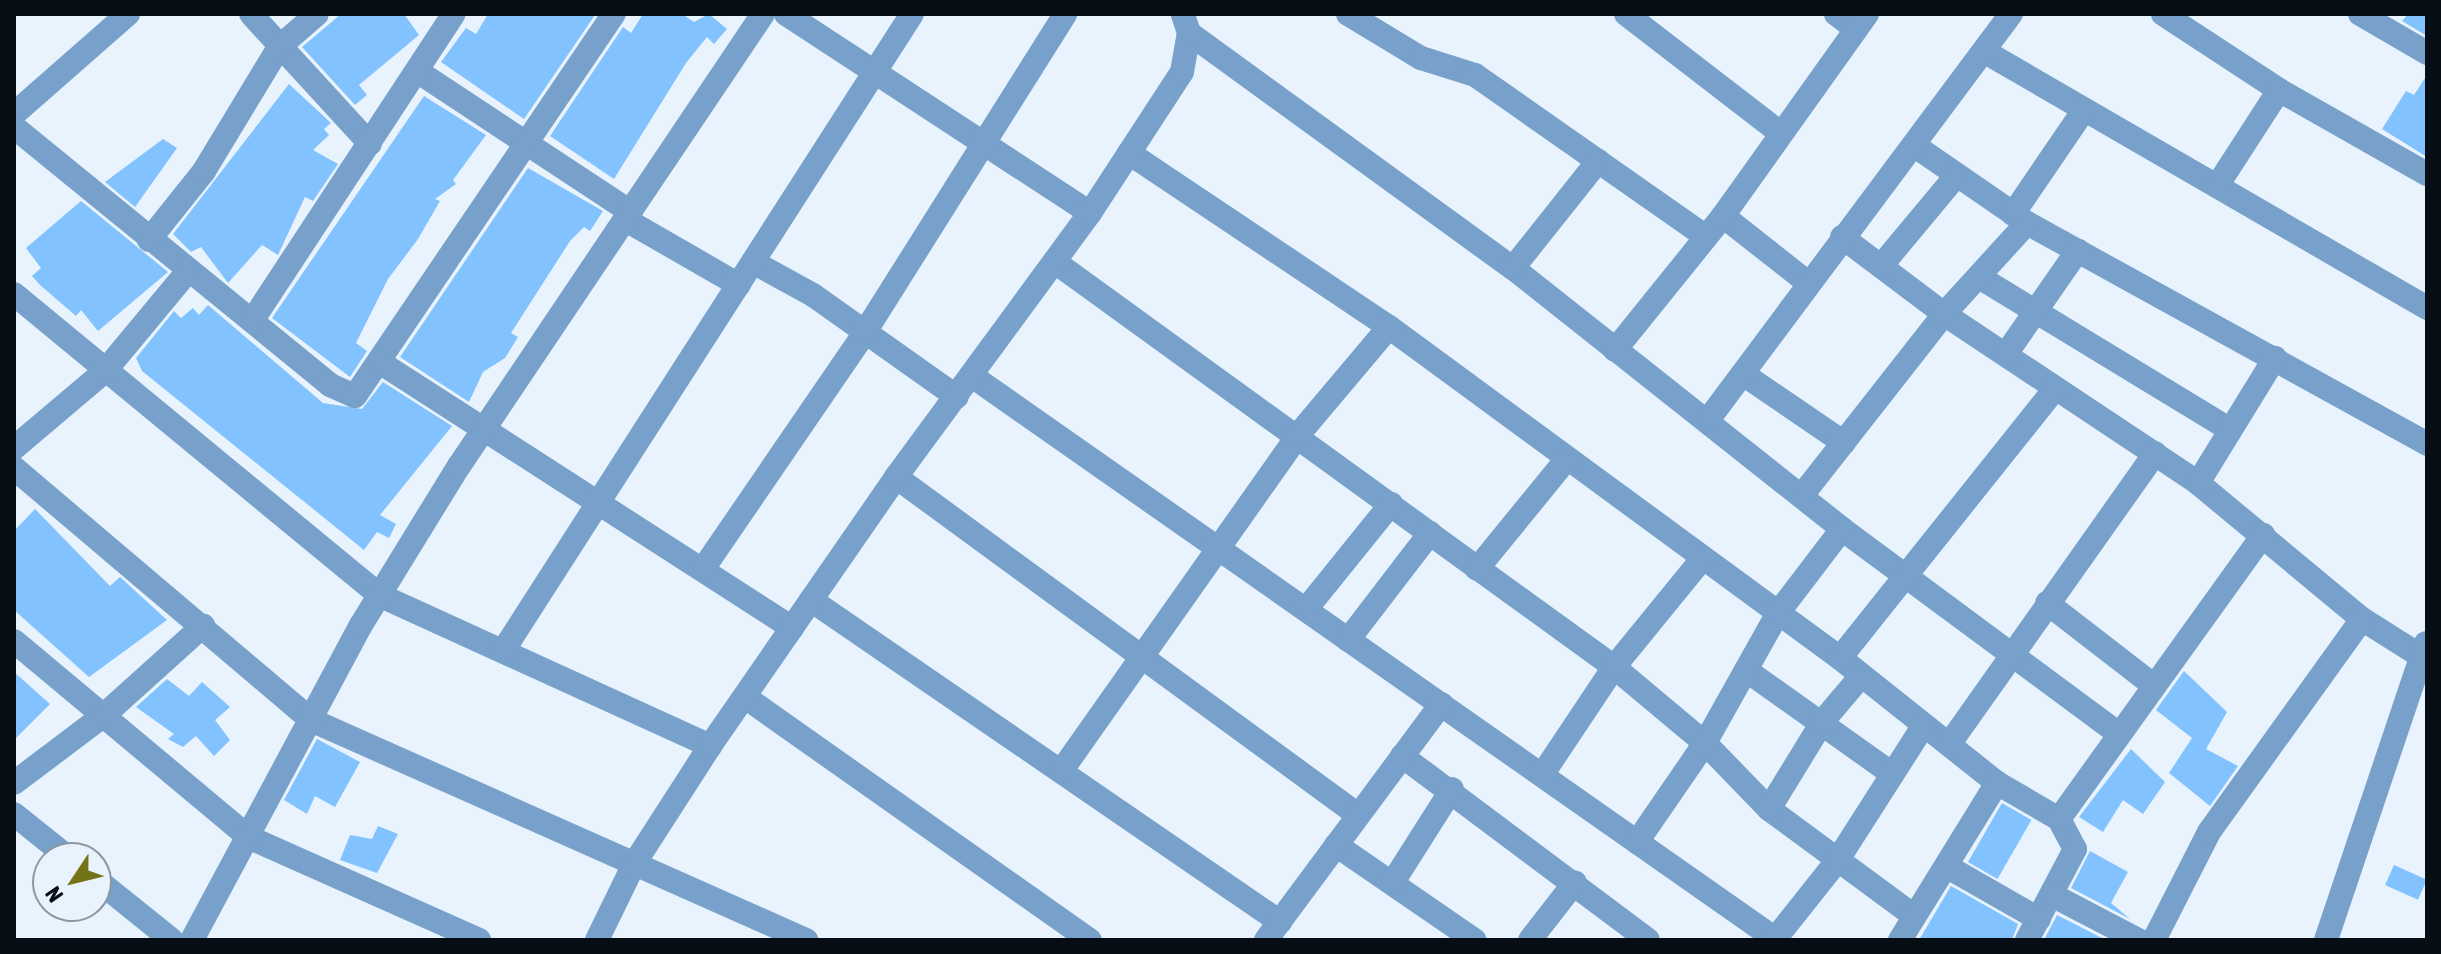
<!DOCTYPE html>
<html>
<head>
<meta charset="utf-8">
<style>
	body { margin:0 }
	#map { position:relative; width:2441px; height:954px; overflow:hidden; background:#e9f3fd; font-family:"Asap Condensed",sans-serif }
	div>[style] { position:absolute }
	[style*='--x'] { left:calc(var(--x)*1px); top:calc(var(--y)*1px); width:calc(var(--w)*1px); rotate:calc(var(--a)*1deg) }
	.building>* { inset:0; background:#82c2ff; transform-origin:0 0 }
	.minor>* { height:24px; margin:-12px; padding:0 12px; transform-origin:12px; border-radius:12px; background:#77a1ca }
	span { translate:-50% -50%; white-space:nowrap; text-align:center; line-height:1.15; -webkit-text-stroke:6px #e9f3fd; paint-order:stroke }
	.frame { position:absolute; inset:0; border:16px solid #060d15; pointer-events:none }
	.north { position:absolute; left:32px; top:842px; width:80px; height:80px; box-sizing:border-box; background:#e9f3fd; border:2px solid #8e97a0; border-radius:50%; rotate:235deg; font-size:22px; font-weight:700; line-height:32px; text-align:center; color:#060d15 }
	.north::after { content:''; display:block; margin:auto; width:28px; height:36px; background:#747317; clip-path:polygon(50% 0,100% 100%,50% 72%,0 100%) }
</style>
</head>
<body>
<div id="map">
	<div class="building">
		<i style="clip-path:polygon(341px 14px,404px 14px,419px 35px,359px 85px,367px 95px,355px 105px,302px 47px)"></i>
		<i style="clip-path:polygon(488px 14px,595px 15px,524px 119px,441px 62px,466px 28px,476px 34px)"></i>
		<i style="clip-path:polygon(643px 14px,682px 14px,694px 22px,709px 14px,727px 29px,714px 44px,707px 37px,686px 63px,614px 179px,550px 136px,623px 27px,631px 33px)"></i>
		<i style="clip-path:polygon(2408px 14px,2427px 14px,2427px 36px,2402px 21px)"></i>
		<i style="clip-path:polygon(2427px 75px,2427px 157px,2382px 129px,2406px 91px,2414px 95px)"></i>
		<i style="clip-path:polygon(289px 84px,331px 123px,324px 129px,329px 135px,313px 150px,338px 164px,313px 201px,305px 197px,278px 255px,262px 245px,228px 283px,201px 247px,191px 252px,173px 234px)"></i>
		<i style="clip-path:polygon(424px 96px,486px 135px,453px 180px,456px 184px,435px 199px,440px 201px,418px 239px,388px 279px,356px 343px,367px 351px,350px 377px,272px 318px)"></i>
		<i style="clip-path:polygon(163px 139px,177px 148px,135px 207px,105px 182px)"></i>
		<i style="clip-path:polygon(528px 168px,603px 211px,590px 231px,584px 227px,570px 241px,511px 333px,518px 337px,505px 358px,483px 372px,469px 402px,400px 357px)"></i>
		<i style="clip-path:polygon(81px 201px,168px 272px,98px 331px,81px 310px,76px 316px,40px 285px,32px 276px,41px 268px,26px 248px)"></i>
		<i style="clip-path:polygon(208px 305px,323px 403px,362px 409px,383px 382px,452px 426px,380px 515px,396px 524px,389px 538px,377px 532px,364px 550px,142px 371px,136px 358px,174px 311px,181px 318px,193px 308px,199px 315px)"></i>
		<i style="clip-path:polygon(35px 509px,110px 586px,120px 577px,167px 620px,89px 677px,14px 610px,14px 531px)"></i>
		<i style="clip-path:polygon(2184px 671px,2227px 712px,2206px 749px,2238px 766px,2210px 806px,2169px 773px,2192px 738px,2156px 710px)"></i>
		<i style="clip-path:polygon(14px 672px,50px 704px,14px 740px)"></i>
		<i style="clip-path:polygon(167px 679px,189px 696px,202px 682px,230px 707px,215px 720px,230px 740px,214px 756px,196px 736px,183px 747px,168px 739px,174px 734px,136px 707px)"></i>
		<i style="clip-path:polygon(317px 739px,360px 762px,335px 807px,315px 796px,307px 814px,284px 800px)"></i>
		<i style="clip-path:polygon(2131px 749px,2165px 782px,2143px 814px,2123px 800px,2103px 832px,2079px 817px)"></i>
		<i style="left:2002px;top:803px;width:34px;height:68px;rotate:30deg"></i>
		<i style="clip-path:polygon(378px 826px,398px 834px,377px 873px,340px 860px,350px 835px,372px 839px)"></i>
		<i style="clip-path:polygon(2090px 851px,2128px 872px,2111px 903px,2130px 919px,2071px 888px)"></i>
		<i style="left:2394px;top:865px;width:36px;height:22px;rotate:24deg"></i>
		<i style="clip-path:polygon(1951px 886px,2018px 924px,2012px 940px,1919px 940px)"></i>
		<i style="clip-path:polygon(2057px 915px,2106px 940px,2044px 940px)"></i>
	</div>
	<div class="minor">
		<i style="--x:251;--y:14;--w:176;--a:47.5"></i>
		<i style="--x:786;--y:14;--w:363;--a:33.2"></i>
		<i style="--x:1348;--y:14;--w:85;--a:31.1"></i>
		<i style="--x:1421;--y:58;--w:57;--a:17.5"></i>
		<i style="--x:1475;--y:75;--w:282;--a:35"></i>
		<i style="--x:1626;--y:14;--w:192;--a:37.6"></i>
		<i style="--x:1836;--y:14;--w:25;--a:37"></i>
		<i style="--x:2163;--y:14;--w:139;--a:33.2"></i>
		<i style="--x:2279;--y:90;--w:170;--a:29.6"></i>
		<i style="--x:2360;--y:14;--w:78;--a:30.2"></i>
		<i style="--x:1189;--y:33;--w:400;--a:36"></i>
		<i style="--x:1513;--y:268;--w:420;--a:38.4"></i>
		<i style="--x:1842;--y:529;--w:341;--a:36.5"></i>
		<i style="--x:1987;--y:53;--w:509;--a:30.09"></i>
		<i style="--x:417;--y:71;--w:256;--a:33.4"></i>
		<i style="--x:14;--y:114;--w:152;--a:-41.3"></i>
		<i style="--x:14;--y:127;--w:408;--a:39.2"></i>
		<i style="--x:330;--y:385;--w:27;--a:24"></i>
		<i style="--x:355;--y:396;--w:462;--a:-55.9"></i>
		<i style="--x:1915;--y:146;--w:136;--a:34.5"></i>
		<i style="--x:2027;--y:223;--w:457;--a:28.9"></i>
		<i style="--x:1129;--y:153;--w:313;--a:33.8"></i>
		<i style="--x:1389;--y:327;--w:559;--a:36.28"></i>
		<i style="--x:1840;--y:658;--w:201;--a:38.5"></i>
		<i style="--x:1997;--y:783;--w:72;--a:30.1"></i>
		<i style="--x:2059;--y:819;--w:34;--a:62"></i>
		<i style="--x:2075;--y:849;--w:103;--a:117.8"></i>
		<i style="--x:2217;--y:186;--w:114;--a:-57.1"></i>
		<i style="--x:2013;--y:214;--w:122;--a:-55.7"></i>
		<i style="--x:1723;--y:216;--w:107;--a:38.2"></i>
		<i style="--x:626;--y:220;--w:130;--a:29.9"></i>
		<i style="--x:1842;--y:237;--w:128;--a:37"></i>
		<i style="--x:1944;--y:314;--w:305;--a:33.6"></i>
		<i style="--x:2198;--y:483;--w:213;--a:39.7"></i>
		<i style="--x:2362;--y:619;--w:77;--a:32.2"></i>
		<i style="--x:149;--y:240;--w:88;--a:-51.4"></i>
		<i style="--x:204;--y:171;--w:145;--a:-58.8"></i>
		<i style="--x:279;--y:47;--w:50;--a:-41"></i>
		<i style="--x:753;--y:262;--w:68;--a:28.8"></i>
		<i style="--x:813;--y:295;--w:176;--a:35.3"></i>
		<i style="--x:1055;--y:262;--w:690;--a:35.92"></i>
		<i style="--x:1614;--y:667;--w:119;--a:39.9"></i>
		<i style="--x:1705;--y:743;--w:92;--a:45.9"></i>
		<i style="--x:1769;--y:809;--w:180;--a:36.4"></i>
		<i style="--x:1881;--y:266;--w:117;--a:-50.2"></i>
		<i style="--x:1513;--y:268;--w:137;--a:-51.5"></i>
		<i style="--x:1979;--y:277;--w:293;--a:31.3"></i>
		<i style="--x:14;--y:294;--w:473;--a:39.5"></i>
		<i style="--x:379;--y:595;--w:364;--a:24.5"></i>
		<i style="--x:252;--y:321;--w:367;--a:-56.7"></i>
		<i style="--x:1615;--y:350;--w:172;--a:-51.1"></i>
		<i style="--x:1723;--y:216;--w:248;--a:-54.5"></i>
		<i style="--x:2006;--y:354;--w:126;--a:-55.3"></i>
		<i style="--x:381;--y:363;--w:489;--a:32.8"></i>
		<i style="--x:1743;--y:374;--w:122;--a:34.3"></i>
		<i style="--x:972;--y:376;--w:983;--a:35.02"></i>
		<i style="--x:1708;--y:420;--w:507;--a:-53.27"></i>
		<i style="--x:14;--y:448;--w:119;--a:-40.2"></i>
		<i style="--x:105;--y:371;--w:131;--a:-50.3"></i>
		<i style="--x:14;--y:468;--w:390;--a:40.3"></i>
		<i style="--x:311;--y:720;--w:542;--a:23.96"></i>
		<i style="--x:896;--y:477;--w:572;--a:36.19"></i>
		<i style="--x:2198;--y:483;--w:147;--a:-58.4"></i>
		<i style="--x:1803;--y:494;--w:229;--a:-51.9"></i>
		<i style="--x:1944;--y:314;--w:123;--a:-47.6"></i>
		<i style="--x:703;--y:569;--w:287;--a:-55.6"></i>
		<i style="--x:865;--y:332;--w:376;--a:-57.8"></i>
		<i style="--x:1477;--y:569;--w:141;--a:-50.8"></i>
		<i style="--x:811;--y:600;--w:569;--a:34.47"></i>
		<i style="--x:2047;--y:603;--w:134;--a:37.7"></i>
		<i style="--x:1307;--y:608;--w:134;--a:-51.1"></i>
		<i style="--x:1348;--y:640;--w:135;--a:-52.5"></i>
		<i style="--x:14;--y:641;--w:305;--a:39.9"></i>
		<i style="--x:248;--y:837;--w:253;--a:24"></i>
		<i style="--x:503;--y:651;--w:757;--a:-57.3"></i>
		<i style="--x:1840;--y:658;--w:344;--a:-51.4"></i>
		<i style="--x:1746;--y:670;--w:178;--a:35.4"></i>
		<i style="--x:745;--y:697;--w:422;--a:35.2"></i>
		<i style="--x:1950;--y:743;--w:355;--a:-54.7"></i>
		<i style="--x:1402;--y:756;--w:307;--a:36.8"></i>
		<i style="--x:1062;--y:770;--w:410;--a:-54.8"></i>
		<i style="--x:1298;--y:435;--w:141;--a:-49.9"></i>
		<i style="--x:1542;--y:775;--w:130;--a:-56.3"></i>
		<i style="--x:1614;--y:667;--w:139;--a:-50.8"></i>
		<i style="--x:14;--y:783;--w:111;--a:-37"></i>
		<i style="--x:103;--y:716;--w:135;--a:-42"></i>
		<i style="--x:1769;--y:809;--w:103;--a:-58.5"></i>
		<i style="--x:1823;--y:721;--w:59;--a:-49.8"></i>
		<i style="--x:14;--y:814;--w:70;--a:38.7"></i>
		<i style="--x:2059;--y:819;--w:350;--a:-54.3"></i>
		<i style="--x:1637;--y:842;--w:120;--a:-55.5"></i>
		<i style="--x:1705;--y:743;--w:149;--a:-60.7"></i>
		<i style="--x:1778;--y:613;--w:106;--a:-52.7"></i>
		<i style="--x:1336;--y:845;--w:168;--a:34.5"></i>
		<i style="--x:1946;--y:866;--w:107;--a:29.7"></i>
		<i style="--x:96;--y:879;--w:97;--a:38.8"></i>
		<i style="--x:1393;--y:882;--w:110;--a:-57.6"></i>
		<i style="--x:2052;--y:895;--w:97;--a:27.6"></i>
		<i style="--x:1775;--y:939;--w:100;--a:-51.5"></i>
		<i style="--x:1837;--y:861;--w:161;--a:-57.4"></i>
		<i style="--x:192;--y:940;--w:357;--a:-61.8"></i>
		<i style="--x:361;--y:625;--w:187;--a:-58.4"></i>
		<i style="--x:459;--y:466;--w:545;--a:-56.08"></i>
		<i style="--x:597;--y:940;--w:85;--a:-64"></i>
		<i style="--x:634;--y:864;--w:140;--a:-57.2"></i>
		<i style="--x:710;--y:746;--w:327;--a:-55.3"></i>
		<i style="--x:896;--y:477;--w:328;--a:-53.7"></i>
		<i style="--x:1090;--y:213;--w:168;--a:-56.9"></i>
		<i style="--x:1182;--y:72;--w:40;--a:-80"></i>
		<i style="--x:1189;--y:33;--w:20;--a:-108"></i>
		<i style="--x:1266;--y:940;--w:294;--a:-53.4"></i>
		<i style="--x:1530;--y:940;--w:73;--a:-52.2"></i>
		<i style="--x:1900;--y:940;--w:185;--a:-58.3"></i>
		<i style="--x:2154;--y:940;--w:121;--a:-63"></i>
		<i style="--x:2209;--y:832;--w:262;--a:-54.3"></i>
		<i style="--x:2326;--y:940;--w:313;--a:-71.4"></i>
	</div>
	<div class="frame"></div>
	<div class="north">N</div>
</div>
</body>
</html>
